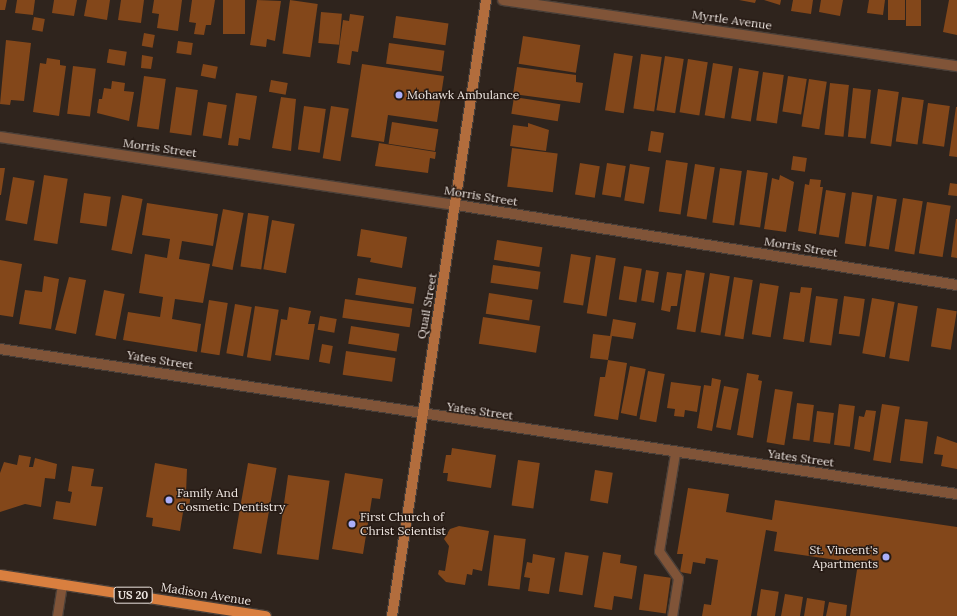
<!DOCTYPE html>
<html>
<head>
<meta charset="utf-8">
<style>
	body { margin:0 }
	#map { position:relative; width:957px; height:616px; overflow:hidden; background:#2f241d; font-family:Lora,serif }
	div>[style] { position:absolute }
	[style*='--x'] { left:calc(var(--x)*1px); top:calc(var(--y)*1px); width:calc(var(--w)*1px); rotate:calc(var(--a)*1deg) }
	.building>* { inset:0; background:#83471a; transform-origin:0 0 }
	.roads { filter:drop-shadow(1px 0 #4a3f38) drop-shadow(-1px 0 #4a3f38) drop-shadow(0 1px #4a3f38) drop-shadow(0 -1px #4a3f38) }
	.lane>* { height:9px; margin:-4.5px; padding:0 4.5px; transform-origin:4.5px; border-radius:4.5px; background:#805438 }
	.street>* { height:10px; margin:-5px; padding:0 5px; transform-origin:5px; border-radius:5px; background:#805438 }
	.secondary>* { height:10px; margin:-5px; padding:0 5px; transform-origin:5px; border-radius:5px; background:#b26d3d }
	.primary>* { height:10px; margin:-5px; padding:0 5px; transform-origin:5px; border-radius:5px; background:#d97f3f }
	.dots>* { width:11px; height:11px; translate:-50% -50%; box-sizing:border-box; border:2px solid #261a14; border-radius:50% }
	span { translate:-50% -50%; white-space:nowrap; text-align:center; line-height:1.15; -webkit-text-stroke:3px #261a14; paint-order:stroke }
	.shield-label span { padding:1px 3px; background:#261a14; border:1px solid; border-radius:3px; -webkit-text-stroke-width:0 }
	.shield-label { font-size:11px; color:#ede5e0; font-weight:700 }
	.street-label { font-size:12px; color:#ede5e0 }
	.poi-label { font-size:12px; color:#ede5e0 }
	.left { translate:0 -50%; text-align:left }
	.right { translate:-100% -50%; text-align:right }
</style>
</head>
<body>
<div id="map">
	<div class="building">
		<i style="clip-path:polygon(0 0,7px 0,5px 10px,0 10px)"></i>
		<i style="clip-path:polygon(17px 0,35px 0,33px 15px,15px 13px)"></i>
		<i style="clip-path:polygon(54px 0,77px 0,74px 16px,52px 13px)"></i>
		<i style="clip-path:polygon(87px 0,110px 0,107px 20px,84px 16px)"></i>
		<i style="clip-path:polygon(121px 0,144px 0,141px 23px,118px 20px)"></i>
		<i style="clip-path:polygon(154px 0,182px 0,178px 31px,157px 28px,159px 14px,152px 13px)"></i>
		<i style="clip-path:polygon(192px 0,215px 0,211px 25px,206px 25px,204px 35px,194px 34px,196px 23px,189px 22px)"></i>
		<i style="left:223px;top:0;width:22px;height:34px"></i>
		<i style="clip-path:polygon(257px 0,281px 1px,275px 41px,267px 39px,266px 47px,250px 45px)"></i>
		<i style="left:290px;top:0;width:28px;height:54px;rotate:8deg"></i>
		<i style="clip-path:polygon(739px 0,756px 0,755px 3px)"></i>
		<i style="clip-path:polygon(764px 0,781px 0,780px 5px)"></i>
		<i style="clip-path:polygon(793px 0,813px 0,811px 14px,791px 11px)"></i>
		<i style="clip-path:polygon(821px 0,843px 0,840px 16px,819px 12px)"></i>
		<i style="clip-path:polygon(869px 0,885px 0,883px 15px,867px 13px)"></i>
		<i style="left:888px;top:0;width:17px;height:20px"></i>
		<i style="left:906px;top:0;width:15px;height:26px"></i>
		<i style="clip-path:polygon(949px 0,957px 0,957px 35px,943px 32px)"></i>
		<i style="left:321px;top:12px;width:21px;height:31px;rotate:5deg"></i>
		<i style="clip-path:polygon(350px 14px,364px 16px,358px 52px,352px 51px,350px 65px,337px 63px,343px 20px,349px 21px)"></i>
		<i style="left:396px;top:16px;width:53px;height:22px;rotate:8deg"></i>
		<i style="left:34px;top:17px;width:11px;height:13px;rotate:10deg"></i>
		<i style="left:144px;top:33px;width:11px;height:13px;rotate:10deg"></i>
		<i style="left:523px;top:36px;width:58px;height:28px;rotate:9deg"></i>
		<i style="clip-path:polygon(6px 40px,31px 43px,24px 101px,11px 100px,10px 105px,0 104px)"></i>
		<i style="left:178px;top:41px;width:15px;height:12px;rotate:8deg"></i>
		<i style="left:389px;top:43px;width:56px;height:21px;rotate:8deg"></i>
		<i style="left:109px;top:49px;width:18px;height:14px;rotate:9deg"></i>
		<i style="left:614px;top:53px;width:19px;height:58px;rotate:9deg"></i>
		<i style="left:641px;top:54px;width:21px;height:55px;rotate:8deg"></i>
		<i style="clip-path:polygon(142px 55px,153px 57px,151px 69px,141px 68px)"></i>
		<i style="left:665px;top:56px;width:19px;height:55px;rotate:9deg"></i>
		<i style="clip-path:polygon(47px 58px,60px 60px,60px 65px,66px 66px,59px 116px,33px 112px,40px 63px,46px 64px)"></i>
		<i style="left:688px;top:59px;width:20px;height:54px;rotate:9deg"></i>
		<i style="left:713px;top:63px;width:20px;height:53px;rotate:9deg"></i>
		<i style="left:203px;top:64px;width:15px;height:12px;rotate:11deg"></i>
		<i style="clip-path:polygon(362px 64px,444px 76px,437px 122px,388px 115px,384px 142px,351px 137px)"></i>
		<i style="left:73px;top:66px;width:23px;height:48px;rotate:7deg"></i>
		<i style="clip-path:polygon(517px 67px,576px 75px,576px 82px,583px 83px,580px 103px,513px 94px)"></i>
		<i style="left:739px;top:68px;width:20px;height:51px;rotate:9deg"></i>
		<i style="left:763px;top:72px;width:21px;height:49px;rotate:8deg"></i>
		<i style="left:144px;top:76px;width:22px;height:51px;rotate:8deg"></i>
		<i style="left:788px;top:76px;width:19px;height:36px;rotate:9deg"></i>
		<i style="left:809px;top:79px;width:18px;height:48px;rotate:9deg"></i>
		<i style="left:271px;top:80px;width:17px;height:12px;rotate:10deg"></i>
		<i style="clip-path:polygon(112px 81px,125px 83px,124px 91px,134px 92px,129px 121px,97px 113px,99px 99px,102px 99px,104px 88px,111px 89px)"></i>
		<i style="left:830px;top:83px;width:19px;height:52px;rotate:6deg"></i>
		<i style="left:176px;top:87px;width:22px;height:46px;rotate:8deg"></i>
		<i style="left:853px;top:88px;width:18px;height:49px;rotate:6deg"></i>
		<i style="left:878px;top:89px;width:21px;height:55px;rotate:8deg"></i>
		<i style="clip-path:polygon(236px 93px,257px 96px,250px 140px,239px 138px,238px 146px,228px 145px)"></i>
		<i style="clip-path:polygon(281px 97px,296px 99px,291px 151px,272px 148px)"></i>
		<i style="left:514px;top:97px;width:47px;height:17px;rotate:9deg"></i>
		<i style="left:902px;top:97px;width:22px;height:45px;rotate:8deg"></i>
		<i style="left:208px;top:102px;width:19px;height:34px;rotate:9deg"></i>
		<i style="left:928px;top:103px;width:22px;height:41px;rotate:8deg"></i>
		<i style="left:304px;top:106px;width:22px;height:44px;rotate:8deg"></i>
		<i style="left:331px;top:106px;width:18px;height:53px;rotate:9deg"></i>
		<i style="clip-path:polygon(956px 107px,957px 107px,957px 157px,949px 156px)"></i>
		<i style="left:392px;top:122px;width:47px;height:22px;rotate:9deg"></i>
		<i style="clip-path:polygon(528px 123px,549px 130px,546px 151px,510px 146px,513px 125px,528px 127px)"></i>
		<i style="left:651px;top:131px;width:13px;height:20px;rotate:9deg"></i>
		<i style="clip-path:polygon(379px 143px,436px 152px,435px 159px,430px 158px,428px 173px,375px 166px)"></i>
		<i style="left:512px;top:148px;width:46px;height:39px;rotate:7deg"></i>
		<i style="left:793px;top:156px;width:14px;height:14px;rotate:8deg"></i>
		<i style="left:666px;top:160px;width:22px;height:52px;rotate:8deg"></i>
		<i style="left:580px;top:163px;width:20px;height:32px;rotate:9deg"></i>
		<i style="left:607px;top:163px;width:19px;height:32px;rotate:9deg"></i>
		<i style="left:630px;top:164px;width:20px;height:37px;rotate:9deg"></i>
		<i style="left:695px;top:164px;width:20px;height:53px;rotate:9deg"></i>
		<i style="clip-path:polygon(0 168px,5px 168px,1px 195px,0 195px)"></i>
		<i style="left:720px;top:168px;width:22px;height:55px;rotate:8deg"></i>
		<i style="left:747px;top:170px;width:21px;height:55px;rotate:8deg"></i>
		<i style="left:44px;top:175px;width:24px;height:66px;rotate:9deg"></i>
		<i style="clip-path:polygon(780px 175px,794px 182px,786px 232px,764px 229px,772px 178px,779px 180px)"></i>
		<i style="left:13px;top:177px;width:22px;height:44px;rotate:10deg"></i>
		<i style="clip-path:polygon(810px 179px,821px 180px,820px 187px,823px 187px,816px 234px,798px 231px,805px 184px,809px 185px)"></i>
		<i style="clip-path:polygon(950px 183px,957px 184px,957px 196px,948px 195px)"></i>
		<i style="left:826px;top:190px;width:20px;height:45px;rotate:9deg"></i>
		<i style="left:852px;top:192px;width:21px;height:52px;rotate:8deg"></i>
		<i style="left:84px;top:193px;width:27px;height:30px;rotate:8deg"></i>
		<i style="left:122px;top:195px;width:21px;height:56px;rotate:11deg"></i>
		<i style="left:877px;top:196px;width:20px;height:51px;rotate:9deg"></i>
		<i style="left:903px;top:198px;width:20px;height:54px;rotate:9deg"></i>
		<i style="left:927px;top:202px;width:24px;height:52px;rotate:9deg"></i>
		<i style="clip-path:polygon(147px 203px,218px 214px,213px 246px,182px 241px,179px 259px,210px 264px,203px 303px,175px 299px,172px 319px,201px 324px,197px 352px,123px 340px,128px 312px,160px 317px,163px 297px,139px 293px,145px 254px,167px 258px,170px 239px,142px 235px)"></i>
		<i style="left:223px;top:209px;width:21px;height:58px;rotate:11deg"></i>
		<i style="left:248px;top:213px;width:21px;height:54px;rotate:8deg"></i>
		<i style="clip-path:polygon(956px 219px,957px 219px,957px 258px,951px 257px)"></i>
		<i style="left:272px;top:220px;width:23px;height:50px;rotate:10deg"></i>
		<i style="clip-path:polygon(361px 229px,407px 237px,402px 268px,370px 262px,371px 258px,357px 256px)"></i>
		<i style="left:497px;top:240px;width:46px;height:20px;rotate:9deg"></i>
		<i style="left:571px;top:254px;width:20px;height:49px;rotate:9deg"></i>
		<i style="left:596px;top:255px;width:20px;height:59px;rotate:9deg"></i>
		<i style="clip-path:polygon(0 260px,22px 264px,13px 317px,0 315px)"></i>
		<i style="left:493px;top:265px;width:48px;height:18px;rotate:8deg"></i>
		<i style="left:624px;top:266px;width:18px;height:34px;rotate:9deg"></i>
		<i style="left:646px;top:270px;width:13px;height:31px;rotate:9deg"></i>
		<i style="left:686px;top:270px;width:19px;height:60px;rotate:9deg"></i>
		<i style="clip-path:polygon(667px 272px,682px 274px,677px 306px,671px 306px,670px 312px,661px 310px)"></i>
		<i style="left:710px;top:273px;width:20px;height:60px;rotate:9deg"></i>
		<i style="clip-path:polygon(44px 276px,59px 279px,51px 329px,19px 324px,25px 290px,42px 292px)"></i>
		<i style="clip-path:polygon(69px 277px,86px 280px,76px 334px,55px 330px)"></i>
		<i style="left:734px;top:277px;width:19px;height:60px;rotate:9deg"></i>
		<i style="left:358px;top:278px;width:59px;height:17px;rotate:9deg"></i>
		<i style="left:760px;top:283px;width:19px;height:52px;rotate:9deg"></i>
		<i style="clip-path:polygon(801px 287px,812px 288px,804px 342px,783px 339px,790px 292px,800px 293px)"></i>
		<i style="left:104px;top:290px;width:21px;height:46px;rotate:11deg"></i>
		<i style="left:489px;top:293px;width:44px;height:21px;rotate:9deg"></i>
		<i style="left:816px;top:296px;width:22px;height:47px;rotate:8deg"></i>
		<i style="left:844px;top:296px;width:21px;height:38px;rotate:8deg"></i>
		<i style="left:872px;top:298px;width:23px;height:56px;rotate:10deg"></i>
		<i style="left:345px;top:299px;width:68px;height:19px;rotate:8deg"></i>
		<i style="left:209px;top:300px;width:19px;height:53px;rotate:9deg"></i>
		<i style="left:898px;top:303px;width:20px;height:56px;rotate:9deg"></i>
		<i style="left:235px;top:304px;width:17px;height:50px;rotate:10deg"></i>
		<i style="left:255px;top:306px;width:24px;height:52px;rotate:9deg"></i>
		<i style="clip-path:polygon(289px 307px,311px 311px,308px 324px,315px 324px,309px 360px,275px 355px,281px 319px,287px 320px)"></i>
		<i style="left:937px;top:308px;width:20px;height:39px;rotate:9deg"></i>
		<i style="left:320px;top:316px;width:17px;height:14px;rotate:10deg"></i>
		<i style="left:483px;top:317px;width:58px;height:27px;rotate:9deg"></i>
		<i style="clip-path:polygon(613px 319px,636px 323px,633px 339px,612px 336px,608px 360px,627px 363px,618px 420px,594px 416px,600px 377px,605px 377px,608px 360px,590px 358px,593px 334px,610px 336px)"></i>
		<i style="left:351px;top:326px;width:49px;height:18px;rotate:9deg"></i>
		<i style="left:322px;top:344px;width:11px;height:18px;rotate:10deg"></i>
		<i style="left:346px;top:351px;width:50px;height:24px;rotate:8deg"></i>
		<i style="left:630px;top:366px;width:16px;height:48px;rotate:11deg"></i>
		<i style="left:648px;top:371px;width:17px;height:49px;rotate:10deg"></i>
		<i style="clip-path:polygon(747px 373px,759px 375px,758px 380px,762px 381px,753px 438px,737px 435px)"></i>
		<i style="clip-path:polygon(712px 378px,721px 380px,712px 431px,697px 428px,704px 385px,711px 386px)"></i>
		<i style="clip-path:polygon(671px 382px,701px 386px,697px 412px,685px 410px,684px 417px,674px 416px,675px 409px,667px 408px)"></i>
		<i style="left:724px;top:386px;width:15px;height:42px;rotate:11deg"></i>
		<i style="left:775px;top:389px;width:18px;height:54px;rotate:9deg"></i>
		<i style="left:797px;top:403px;width:17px;height:36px;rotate:7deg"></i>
		<i style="left:839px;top:404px;width:16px;height:41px;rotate:7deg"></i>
		<i style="left:882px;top:404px;width:18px;height:57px;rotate:9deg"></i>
		<i style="clip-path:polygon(866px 410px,876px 411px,870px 452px,854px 449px,859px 416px,864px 417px)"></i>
		<i style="left:817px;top:411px;width:17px;height:31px;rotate:7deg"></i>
		<i style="left:905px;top:419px;width:23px;height:42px;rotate:7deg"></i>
		<i style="clip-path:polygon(937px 436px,957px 443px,957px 469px,941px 466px,943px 455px,934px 454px)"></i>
		<i style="clip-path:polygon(452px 448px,496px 455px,491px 488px,447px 481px,448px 473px,443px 473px,446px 455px,451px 455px)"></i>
		<i style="clip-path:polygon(19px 455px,31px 457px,29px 467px,33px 467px,35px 458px,57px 464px,55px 479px,45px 478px,41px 507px,25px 504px,0 512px,0 473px,4px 462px,17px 465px)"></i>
		<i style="left:518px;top:460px;width:22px;height:46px;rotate:8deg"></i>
		<i style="clip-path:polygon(155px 463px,187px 469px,186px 493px,191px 494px,189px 507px,184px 506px,180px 531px,152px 526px,153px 518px,146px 517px)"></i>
		<i style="left:248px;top:463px;width:29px;height:87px;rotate:10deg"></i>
		<i style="clip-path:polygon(72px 466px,94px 469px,91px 486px,103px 487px,96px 526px,53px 519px,56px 501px,70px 503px,72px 492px,68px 491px)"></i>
		<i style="left:595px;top:470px;width:18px;height:31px;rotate:9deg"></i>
		<i style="clip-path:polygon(345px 473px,383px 479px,380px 499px,372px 498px,363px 554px,332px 549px)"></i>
		<i style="left:288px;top:475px;width:42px;height:80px;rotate:8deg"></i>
		<i style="clip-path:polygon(688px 488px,729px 494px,726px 512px,772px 520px,775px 500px,957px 527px,957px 616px,850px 616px,858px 563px,774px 551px,777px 532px,766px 530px,751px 616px,702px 616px,704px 604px,711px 605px,718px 560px,706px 558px,705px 564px,693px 562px,691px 574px,680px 572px,683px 554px,677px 554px)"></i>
		<i style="clip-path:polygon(459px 526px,489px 531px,482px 571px,473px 569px,472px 575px,467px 574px,465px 585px,446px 582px,438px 574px,439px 570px,445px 571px,449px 546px,444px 539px,450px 529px)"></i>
		<i style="left:494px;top:535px;width:32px;height:51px;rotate:7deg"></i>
		<i style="left:565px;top:552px;width:24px;height:40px;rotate:9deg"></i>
		<i style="clip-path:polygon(603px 552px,621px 555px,620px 563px,637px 566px,632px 599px,614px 596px,612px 610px,594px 607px)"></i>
		<i style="clip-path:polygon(533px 554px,555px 558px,549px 594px,528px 591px,530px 578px,524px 577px,527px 562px,532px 563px)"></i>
		<i style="left:644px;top:574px;width:27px;height:36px;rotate:8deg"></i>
		<i style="left:761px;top:589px;width:18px;height:27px;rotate:9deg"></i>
		<i style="clip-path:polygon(785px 594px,803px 597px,800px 616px,781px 616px)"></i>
		<i style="clip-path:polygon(807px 598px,825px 601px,823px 616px,804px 616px)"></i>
		<i style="clip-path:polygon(829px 602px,847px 605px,846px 616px,826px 616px)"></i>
	</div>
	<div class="roads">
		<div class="lane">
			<i style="--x:57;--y:616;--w:32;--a:-81"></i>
			<i style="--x:672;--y:616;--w:38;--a:-81"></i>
			<i style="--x:678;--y:578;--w:33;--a:-125"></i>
			<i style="--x:659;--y:551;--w:99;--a:-80.7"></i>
		</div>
		<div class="street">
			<i style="--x:503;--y:0;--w:459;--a:8.3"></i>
			<i style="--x:0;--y:137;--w:462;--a:8.5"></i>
			<i style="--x:457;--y:205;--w:506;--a:9.09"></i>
			<i style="--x:0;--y:349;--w:968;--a:8.62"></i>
		</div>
		<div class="secondary">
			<i style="--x:392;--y:616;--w:623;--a:-81.32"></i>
		</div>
		<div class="primary">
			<i style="--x:0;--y:575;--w:269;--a:8.8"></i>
		</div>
	</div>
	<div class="dots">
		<i style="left:399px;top:95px;background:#aaaffb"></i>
		<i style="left:169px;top:500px;background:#aaaffb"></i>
		<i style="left:352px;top:524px;background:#aaaffb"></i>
		<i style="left:886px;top:557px;background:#aaaffb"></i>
	</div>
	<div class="shield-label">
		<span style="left:133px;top:595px">US 20</span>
	</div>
	<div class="street-label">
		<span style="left:732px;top:20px;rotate:8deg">Myrtle Avenue</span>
		<span style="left:160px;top:148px;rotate:8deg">Morris Street</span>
		<span style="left:481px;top:196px;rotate:9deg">Morris Street</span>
		<span style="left:801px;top:247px;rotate:9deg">Morris Street</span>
		<span style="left:427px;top:306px;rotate:-80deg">Quail Street</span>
		<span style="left:160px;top:360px;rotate:9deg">Yates Street</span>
		<span style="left:480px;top:411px;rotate:8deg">Yates Street</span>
		<span style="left:801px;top:458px;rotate:8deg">Yates Street</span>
		<span style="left:206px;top:594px;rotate:9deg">Madison Avenue</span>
	</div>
	<div class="poi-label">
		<span class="left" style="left:407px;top:95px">Mohawk Ambulance</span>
		<span class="left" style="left:177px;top:500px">Family And<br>Cosmetic Dentistry</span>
		<span class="left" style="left:360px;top:524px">First Church of<br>Christ Scientist</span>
		<span class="right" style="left:878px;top:557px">St. Vincent's<br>Apartments</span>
	</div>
</div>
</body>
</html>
